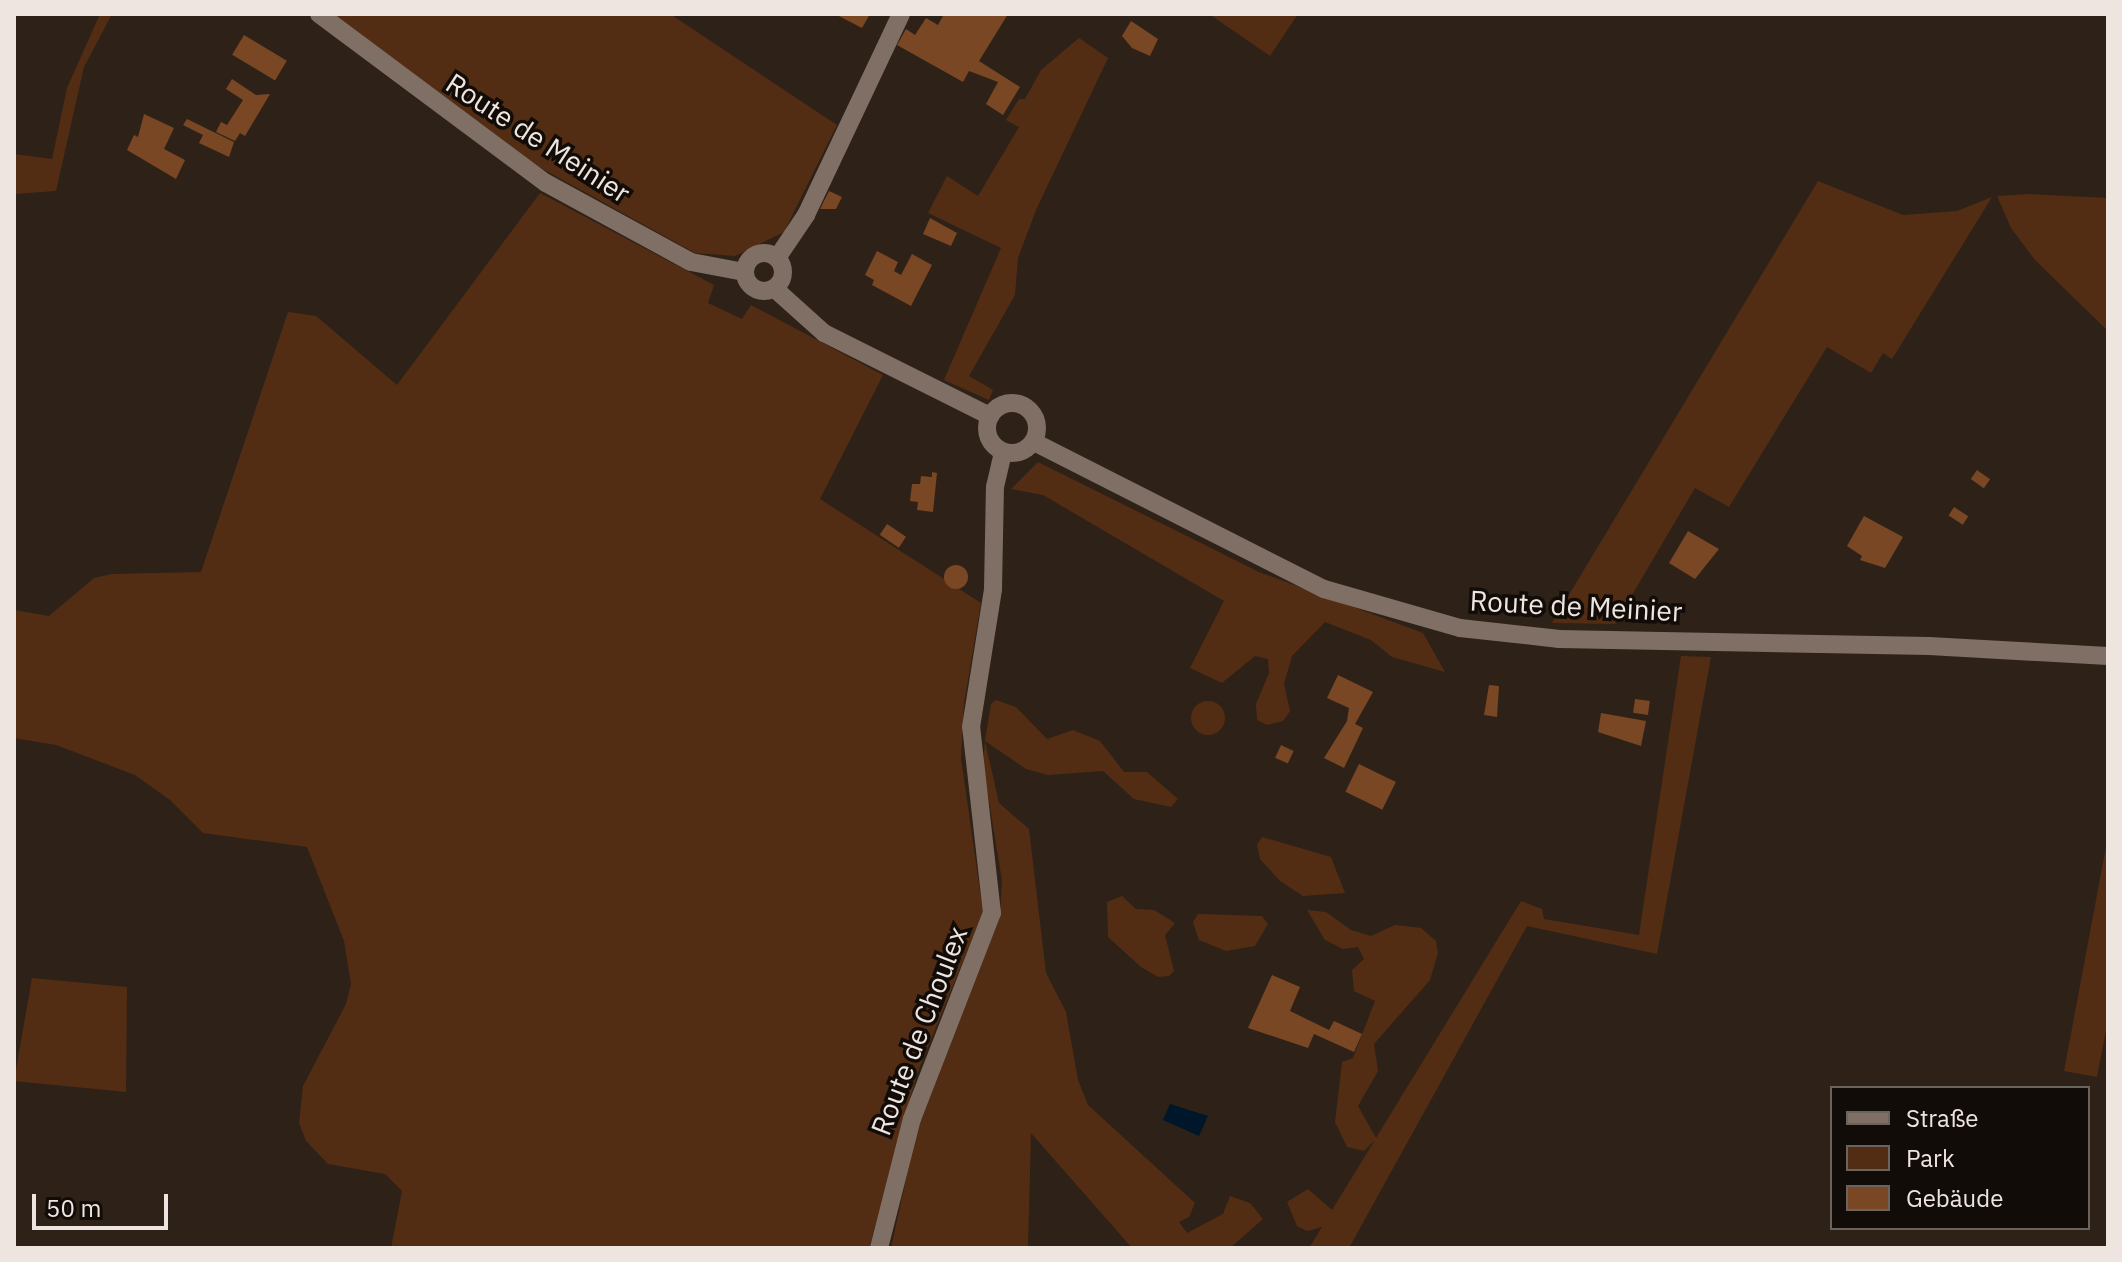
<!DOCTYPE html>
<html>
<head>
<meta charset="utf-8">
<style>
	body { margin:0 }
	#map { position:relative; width:2122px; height:1262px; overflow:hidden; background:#2e2118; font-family:"IBM Plex Sans",sans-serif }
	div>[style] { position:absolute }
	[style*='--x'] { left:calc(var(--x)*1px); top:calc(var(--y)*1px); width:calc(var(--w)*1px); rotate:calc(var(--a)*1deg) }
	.green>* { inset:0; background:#532d13 }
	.round { border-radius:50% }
	.water>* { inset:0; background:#00162a }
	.building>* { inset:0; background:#794723; transform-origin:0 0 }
	.minor>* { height:18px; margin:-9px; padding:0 9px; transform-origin:9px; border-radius:9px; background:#7f6f65 }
	.minor>.ring { margin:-9px; padding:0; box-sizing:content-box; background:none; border:18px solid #7f6f65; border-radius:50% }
	span { translate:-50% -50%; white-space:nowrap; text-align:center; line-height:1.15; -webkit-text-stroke:7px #120c08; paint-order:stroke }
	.street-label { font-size:28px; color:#efe5e0 }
	.frame { position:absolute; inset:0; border:16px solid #efe5e0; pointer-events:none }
	.legend { position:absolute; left:1830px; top:1086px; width:260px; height:144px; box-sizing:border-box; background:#120c08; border:2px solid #6a635e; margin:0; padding:10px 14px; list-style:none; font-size:24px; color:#efe5e0 }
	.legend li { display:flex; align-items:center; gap:16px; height:40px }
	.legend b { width:40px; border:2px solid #6a635e }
	.scale { position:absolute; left:32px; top:1194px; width:136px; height:36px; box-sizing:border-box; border:4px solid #efe5e0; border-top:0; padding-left:10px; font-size:24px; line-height:28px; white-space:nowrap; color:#efe5e0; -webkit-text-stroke:6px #120c08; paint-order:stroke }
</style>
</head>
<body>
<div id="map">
	<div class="green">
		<i style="clip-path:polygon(100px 14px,112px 14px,84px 67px,56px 191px,14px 194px,14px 154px,52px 159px,67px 88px)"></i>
		<i style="clip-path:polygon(334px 14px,670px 14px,837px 125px,784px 232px,735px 256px,695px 253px,521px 157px)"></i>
		<i style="clip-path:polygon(1209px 14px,1298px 14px,1270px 56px)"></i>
		<i style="clip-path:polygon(1079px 38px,1108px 58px,1036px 210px,1018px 258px,1015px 295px,969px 376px,993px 390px,989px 400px,944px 380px,1001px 248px,928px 213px,947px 176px,978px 196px,1019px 127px,1006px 120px,1019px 99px,1025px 99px,1041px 70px)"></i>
		<i style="clip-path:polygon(1818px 181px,1903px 215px,1957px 211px,1992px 197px,1892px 359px,1883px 353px,1871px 373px,1827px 347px,1729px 507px,1695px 488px,1615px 624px,1552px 623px)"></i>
		<i style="clip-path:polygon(540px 193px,714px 285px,708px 303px,742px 319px,751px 305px,883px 375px,820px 499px,981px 603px,964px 704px,961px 758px,983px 912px,917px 1074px,869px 1248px,391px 1248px,402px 1191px,385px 1174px,328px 1164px,306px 1141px,299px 1123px,303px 1086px,346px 1004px,351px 984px,344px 941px,307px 847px,203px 833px,170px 800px,135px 775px,56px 745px,14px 738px,14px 610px,49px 616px,94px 578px,112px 574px,201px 572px,288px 312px,316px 316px,397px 385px)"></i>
		<i style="clip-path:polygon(2029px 194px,2108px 198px,2108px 331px,2035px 260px,2011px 228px,1997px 196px)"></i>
		<i style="clip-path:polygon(1038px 462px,1259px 572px,1423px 633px,1445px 672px,1392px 657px,1371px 640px,1325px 622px,1292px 656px,1284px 684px,1290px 711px,1283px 721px,1267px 725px,1257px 720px,1256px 704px,1269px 673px,1268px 659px,1255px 656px,1222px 683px,1190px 668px,1224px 601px,1043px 495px,1011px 489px)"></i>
		<i style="clip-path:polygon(1681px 656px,1711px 657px,1657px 954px,1527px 926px,1349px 1248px,1309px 1248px,1322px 1227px,1307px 1231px,1297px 1226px,1287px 1202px,1308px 1189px,1332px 1210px,1375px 1140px,1364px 1151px,1347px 1147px,1335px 1122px,1342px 1062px,1353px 1058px,1375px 1001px,1354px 991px,1352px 970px,1364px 959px,1358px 947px,1343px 949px,1325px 940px,1307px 910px,1326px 912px,1351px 930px,1371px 936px,1395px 925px,1421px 928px,1436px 941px,1438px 953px,1430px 980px,1374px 1044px,1378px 1071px,1358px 1106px,1376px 1138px,1521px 901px,1542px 909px,1544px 919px,1639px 935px)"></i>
		<i style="clip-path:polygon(996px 700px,1016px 707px,1047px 739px,1073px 730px,1100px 741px,1124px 772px,1147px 772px,1178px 799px,1171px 807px,1134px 799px,1103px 771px,1048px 775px,1026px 769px,985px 741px,999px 803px,1029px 829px,1046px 973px,1066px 1012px,1078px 1080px,1088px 1105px,1195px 1203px,1189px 1217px,1179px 1222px,1187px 1233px,1223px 1214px,1230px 1196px,1250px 1203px,1263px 1219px,1230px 1248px,1132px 1248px,1031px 1133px,1028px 1248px,891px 1248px,916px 1134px,1000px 917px,1002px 881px,983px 764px,985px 740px,991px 704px)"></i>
		<i class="round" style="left:1191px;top:701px;width:34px;height:34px"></i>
		<i style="clip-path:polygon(2108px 836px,2108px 1020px,2097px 1077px,2064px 1071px)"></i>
		<i style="clip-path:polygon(1262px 837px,1331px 857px,1345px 893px,1303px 896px,1280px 881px,1260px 859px,1257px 845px)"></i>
		<i style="clip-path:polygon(1122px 896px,1136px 909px,1154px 910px,1175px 923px,1165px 935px,1174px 971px,1169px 976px,1158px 977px,1141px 967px,1108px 937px,1107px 902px)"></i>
		<i style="clip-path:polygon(1198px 914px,1262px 916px,1268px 924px,1255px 946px,1226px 951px,1199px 940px,1193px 922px)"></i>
		<i style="clip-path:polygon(32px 978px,127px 987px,126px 1092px,14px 1081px)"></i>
	</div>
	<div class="water">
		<i style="clip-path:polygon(1170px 1104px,1208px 1116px,1199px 1136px,1163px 1120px)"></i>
	</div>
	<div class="building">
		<i style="clip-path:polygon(835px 14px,870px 14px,862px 28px)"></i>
		<i style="clip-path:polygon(944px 14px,1008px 14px,979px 61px,1020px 87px,1003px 115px,986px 104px,998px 82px,969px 71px,963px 82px,897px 45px,906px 29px,915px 35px,926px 18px,938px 25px)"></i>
		<i style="clip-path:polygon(1131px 21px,1158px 39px,1150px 56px,1132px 48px,1122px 36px)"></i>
		<i style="left:244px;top:35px;width:50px;height:23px;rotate:31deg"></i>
		<i style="clip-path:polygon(232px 79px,256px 95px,270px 94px,245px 136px,240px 133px,235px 141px,216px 132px,221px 122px,227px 125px,243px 100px,226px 89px)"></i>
		<i style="clip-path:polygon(144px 114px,174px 128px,164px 149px,185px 160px,176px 179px,127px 150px,134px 135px,138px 137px)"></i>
		<i style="clip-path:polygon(187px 119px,234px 142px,229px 157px,199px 143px,203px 135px,183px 125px)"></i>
		<i style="clip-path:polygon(829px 191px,842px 197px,836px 209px,820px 209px)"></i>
		<i style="clip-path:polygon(930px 218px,957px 233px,951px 246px,923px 234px)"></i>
		<i style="clip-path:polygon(877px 251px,898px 262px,894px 271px,901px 275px,912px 254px,932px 265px,911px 306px,872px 285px,874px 280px,865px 275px)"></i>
		<i style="left:1977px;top:470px;width:16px;height:11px;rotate:35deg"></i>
		<i style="clip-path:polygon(932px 472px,937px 473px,933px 512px,917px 510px,918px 502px,910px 501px,912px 484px,920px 484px,921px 476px,932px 477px)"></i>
		<i style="left:1954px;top:507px;width:17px;height:10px;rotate:33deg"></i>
		<i style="clip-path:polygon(1864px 516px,1903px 537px,1885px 568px,1860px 560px,1862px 556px,1847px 546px)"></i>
		<i style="left:887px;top:524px;width:23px;height:13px;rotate:34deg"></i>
		<i style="clip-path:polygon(1688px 531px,1719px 549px,1695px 579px,1669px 563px)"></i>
		<i class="round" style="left:944px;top:565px;width:24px;height:24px"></i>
		<i style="clip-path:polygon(1338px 675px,1373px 692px,1355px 724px,1363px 728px,1344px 768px,1324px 758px,1347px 721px,1349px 708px,1327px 698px)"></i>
		<i style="clip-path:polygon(1489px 685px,1499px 686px,1497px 717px,1484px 715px)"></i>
		<i style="left:1635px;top:699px;width:15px;height:14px;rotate:8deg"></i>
		<i style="clip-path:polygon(1601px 713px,1646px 721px,1641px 746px,1598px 732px)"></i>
		<i style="left:1281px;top:745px;width:14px;height:14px;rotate:25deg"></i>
		<i style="left:1359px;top:764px;width:41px;height:31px;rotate:26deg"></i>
		<i style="clip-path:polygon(1272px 975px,1300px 987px,1290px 1011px,1329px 1030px,1334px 1021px,1362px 1034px,1354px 1052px,1314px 1034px,1308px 1048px,1248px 1028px)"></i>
	</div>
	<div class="minor">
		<i style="--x:319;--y:14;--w:283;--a:36.7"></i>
		<i style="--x:546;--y:183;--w:165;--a:28.6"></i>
		<i style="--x:691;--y:262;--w:54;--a:10.7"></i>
		<i class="ring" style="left:745px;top:253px;width:20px;height:20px"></i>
		<i style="--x:777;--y:258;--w:52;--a:-56"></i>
		<i style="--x:806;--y:215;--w:222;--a:-64.7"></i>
		<i style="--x:775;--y:289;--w:66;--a:41.9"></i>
		<i style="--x:824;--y:333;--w:186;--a:26.6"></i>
		<i class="ring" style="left:987px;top:403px;width:32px;height:32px"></i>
		<i style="--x:1034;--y:442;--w:325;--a:26.9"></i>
		<i style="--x:1324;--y:589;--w:141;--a:16"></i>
		<i style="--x:1460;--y:628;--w:100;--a:6.3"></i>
		<i style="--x:1559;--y:639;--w:370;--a:1.1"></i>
		<i style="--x:1929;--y:646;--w:179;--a:3.2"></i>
		<i style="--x:879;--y:1248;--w:133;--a:-75.7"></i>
		<i style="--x:912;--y:1119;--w:221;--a:-68.8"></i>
		<i style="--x:992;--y:913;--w:187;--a:-96.4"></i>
		<i style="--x:971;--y:727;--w:140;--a:-80.9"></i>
		<i style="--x:993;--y:589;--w:102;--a:-88.9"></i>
		<i style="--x:995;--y:487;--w:36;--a:-77"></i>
	</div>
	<div class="street-label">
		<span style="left:538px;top:138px;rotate:33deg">Route de Meinier</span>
		<span style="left:1576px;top:606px;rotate:3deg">Route de Meinier</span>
		<span style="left:919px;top:1031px;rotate:-69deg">Route de Choulex</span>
	</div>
	<div class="frame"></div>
	<ul class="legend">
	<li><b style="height:10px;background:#7f6f65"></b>Straße</li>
	<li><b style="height:22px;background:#532d13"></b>Park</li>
	<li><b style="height:22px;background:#794723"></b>Gebäude</li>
	</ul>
	<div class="scale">50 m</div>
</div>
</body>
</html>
